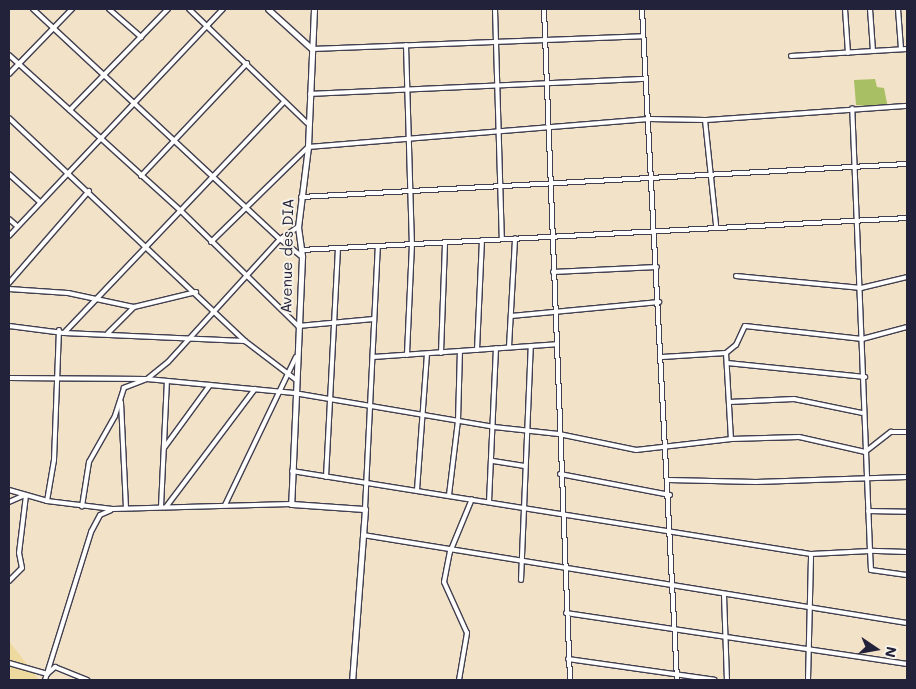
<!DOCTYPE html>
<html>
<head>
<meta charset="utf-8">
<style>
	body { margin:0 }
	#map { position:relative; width:916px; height:689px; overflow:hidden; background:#f2e3c8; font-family:Mali,sans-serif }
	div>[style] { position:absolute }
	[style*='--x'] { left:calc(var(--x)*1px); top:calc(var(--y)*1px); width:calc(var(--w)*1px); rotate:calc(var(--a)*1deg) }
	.green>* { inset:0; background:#a9bf64 }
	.sand>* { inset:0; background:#eeda9e }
	.roads { filter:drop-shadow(1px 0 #413f50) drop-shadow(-1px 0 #413f50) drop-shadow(0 1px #413f50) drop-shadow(0 -1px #413f50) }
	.street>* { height:4px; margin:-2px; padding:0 2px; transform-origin:2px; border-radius:2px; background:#fff }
	.secondary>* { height:5px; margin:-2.5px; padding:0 2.5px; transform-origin:2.5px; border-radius:2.5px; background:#fff }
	span { translate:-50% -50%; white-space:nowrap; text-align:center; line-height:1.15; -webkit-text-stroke:4px #f7f3e8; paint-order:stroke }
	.street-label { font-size:15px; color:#22223b }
	.frame { position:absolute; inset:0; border:10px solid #22223b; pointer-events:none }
	.north { position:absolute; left:851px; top:624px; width:50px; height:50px; -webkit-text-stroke:4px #f7f3e8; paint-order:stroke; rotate:102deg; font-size:14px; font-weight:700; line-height:20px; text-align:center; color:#22223b }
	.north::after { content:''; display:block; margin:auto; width:18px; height:22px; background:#22223b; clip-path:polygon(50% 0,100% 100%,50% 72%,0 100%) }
</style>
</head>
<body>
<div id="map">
	<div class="green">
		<i style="clip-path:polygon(875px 79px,877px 87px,884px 88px,888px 108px,856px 105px,854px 80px)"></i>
	</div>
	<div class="sand">
		<i style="clip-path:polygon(9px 641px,39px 680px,9px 680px)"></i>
	</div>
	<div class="roads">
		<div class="street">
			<i style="--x:33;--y:9;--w:338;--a:43"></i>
			<i style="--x:280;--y:239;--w:166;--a:132.3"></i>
			<i style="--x:168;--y:362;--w:27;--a:141"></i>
			<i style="--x:147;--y:379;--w:25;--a:159"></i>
			<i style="--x:124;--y:388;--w:29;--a:108"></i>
			<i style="--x:115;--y:416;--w:53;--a:119.5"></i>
			<i style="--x:89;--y:462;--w:45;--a:99"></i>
			<i style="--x:109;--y:9;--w:43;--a:41.2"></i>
			<i style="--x:189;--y:9;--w:164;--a:44"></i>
			<i style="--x:495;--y:9;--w:230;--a:88.3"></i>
			<i style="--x:544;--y:9;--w:672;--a:87.78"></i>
			<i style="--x:642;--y:9;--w:672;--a:87.01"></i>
			<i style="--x:845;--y:9;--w:44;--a:86.1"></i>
			<i style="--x:870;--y:9;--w:42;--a:85.9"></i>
			<i style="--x:898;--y:9;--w:40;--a:85.7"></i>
			<i style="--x:406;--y:45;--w:199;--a:88.3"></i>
			<i style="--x:412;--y:244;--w:111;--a:92.6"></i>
			<i style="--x:312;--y:49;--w:331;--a:-2.2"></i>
			<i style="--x:9;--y:55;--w:231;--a:42.2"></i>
			<i style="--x:180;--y:210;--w:165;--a:44.5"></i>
			<i style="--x:298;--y:326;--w:76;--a:-5.3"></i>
			<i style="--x:791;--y:56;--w:116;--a:-3.5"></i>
			<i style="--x:9;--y:74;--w:91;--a:-45.9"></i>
			<i style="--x:310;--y:94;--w:335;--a:-2.6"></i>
			<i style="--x:70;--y:110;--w:141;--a:-45.9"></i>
			<i style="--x:9;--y:118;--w:325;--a:43.4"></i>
			<i style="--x:245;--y:341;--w:63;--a:37.2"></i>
			<i style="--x:705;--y:120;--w:106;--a:84"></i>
			<i style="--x:9;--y:174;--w:42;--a:42.1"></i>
			<i style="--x:141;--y:176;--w:155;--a:-46.8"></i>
			<i style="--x:301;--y:197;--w:607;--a:-3.12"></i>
			<i style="--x:9;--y:219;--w:11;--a:41"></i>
			<i style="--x:298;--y:227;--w:22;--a:146"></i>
			<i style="--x:280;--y:239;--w:28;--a:39"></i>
			<i style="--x:9;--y:236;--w:312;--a:-46.7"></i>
			<i style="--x:211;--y:242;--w:136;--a:-44.4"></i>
			<i style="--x:308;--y:147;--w:342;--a:-4.7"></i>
			<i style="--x:649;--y:119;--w:56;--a:1"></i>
			<i style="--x:705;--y:120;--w:202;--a:-4"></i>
			<i style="--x:301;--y:250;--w:607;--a:-3.02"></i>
			<i style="--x:553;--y:272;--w:104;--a:-2.8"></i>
			<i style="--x:736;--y:276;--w:126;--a:5.5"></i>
			<i style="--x:861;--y:288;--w:47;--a:-13.4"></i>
			<i style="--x:9;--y:283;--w:122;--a:-49"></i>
			<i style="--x:9;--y:289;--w:59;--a:3.9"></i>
			<i style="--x:68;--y:293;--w:67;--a:12"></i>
			<i style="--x:134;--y:307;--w:64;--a:-13.6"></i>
			<i style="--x:511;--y:316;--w:149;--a:-5.4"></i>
			<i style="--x:9;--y:326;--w:55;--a:7.3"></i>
			<i style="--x:64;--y:333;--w:319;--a:-46.4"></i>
			<i style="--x:64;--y:333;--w:181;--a:2.5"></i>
			<i style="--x:108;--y:333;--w:37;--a:-45"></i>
			<i style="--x:509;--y:347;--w:109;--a:-86.8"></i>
			<i style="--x:477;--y:350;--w:110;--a:-87.4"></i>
			<i style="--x:441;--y:353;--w:111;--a:-87.9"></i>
			<i style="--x:726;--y:353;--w:13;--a:-39"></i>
			<i style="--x:736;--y:345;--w:21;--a:-65"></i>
			<i style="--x:745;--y:326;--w:118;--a:6.3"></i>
			<i style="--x:862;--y:339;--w:47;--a:-14.9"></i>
			<i style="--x:373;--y:357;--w:184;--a:-4"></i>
			<i style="--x:662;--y:357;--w:64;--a:-3.6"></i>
			<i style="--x:726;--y:353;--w:86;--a:86.7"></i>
			<i style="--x:727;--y:363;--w:139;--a:5.8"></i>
			<i style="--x:9;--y:378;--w:138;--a:0.4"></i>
			<i style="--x:147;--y:379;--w:148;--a:5.4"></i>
			<i style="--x:294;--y:393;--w:203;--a:9.6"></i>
			<i style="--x:494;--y:427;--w:65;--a:6.1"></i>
			<i style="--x:559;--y:434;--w:79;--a:11.7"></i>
			<i style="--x:636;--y:450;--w:96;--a:-6.6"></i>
			<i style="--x:731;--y:439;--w:68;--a:-1.7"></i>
			<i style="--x:799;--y:437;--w:68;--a:12.8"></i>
			<i style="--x:865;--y:452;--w:33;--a:-38"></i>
			<i style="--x:891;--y:432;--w:16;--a:0"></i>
			<i style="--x:121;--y:402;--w:105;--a:87.3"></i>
			<i style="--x:729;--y:402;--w:65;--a:-2.6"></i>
			<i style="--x:794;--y:399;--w:69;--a:11.6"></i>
			<i style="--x:164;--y:448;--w:78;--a:-53.9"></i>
			<i style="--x:493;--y:461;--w:32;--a:9"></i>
			<i style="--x:292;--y:471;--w:526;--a:9.09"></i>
			<i style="--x:560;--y:474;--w:112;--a:10.8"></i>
			<i style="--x:326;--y:477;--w:229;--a:-87"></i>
			<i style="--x:668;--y:480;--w:88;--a:1.3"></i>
			<i style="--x:756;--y:482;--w:151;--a:-1.9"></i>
			<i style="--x:9;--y:490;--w:40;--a:16"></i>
			<i style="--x:47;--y:501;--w:66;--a:6.9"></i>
			<i style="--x:113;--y:509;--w:178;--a:-1.6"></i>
			<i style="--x:417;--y:490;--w:136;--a:-85.8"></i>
			<i style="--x:449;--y:495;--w:75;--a:-83.1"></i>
			<i style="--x:458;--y:421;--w:70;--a:-88.4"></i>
			<i style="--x:47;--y:501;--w:42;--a:-80.3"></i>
			<i style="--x:54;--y:460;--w:130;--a:-87.8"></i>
			<i style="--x:9;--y:502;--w:17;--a:-24"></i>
			<i style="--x:489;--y:502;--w:154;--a:-87.4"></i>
			<i style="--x:225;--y:505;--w:164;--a:-64.4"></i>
			<i style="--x:161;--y:507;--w:126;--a:-87.3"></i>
			<i style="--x:166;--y:507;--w:148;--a:-53"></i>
			<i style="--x:365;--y:509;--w:263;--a:-87.2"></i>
			<i style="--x:868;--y:511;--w:39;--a:1"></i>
			<i style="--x:363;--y:535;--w:551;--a:9.19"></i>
			<i style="--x:907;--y:552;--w:37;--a:-178"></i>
			<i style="--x:870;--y:551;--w:19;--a:87"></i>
			<i style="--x:871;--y:570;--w:36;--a:8"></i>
			<i style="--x:521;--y:580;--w:234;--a:-87.6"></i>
			<i style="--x:9;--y:581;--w:18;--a:-45"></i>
			<i style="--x:22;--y:568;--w:15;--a:-101"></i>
			<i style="--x:19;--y:553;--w:58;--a:-83.1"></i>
			<i style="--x:724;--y:595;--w:85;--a:88"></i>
			<i style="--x:566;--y:613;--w:345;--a:8.5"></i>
			<i style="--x:568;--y:659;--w:148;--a:8.1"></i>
			<i style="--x:9;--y:663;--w:40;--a:16"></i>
			<i style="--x:47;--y:674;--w:11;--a:-41"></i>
			<i style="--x:55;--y:667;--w:35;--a:22"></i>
			<i style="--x:45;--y:680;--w:155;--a:-72.7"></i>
			<i style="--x:91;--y:532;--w:19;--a:-62"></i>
			<i style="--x:100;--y:515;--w:12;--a:-24"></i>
			<i style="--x:459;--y:680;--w:48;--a:-80.3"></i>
			<i style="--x:467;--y:633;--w:56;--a:-114.3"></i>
			<i style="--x:444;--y:582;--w:31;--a:-79"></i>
			<i style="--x:450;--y:552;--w:57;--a:-67.5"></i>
			<i style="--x:808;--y:680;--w:126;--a:-88.6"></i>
			<i style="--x:811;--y:554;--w:59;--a:-2.9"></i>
			<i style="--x:870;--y:551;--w:443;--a:-92.3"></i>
		</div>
		<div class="secondary">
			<i style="--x:268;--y:9;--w:59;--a:42.3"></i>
			<i style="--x:314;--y:9;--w:138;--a:92.5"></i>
			<i style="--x:308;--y:147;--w:81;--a:97.1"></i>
			<i style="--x:298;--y:227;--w:30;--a:82"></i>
			<i style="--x:302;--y:257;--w:247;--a:92.5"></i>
			<i style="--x:291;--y:504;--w:74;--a:3.9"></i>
			<i style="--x:365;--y:509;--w:171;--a:94.3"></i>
		</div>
	</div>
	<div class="street-label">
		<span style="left:287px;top:256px;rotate:-89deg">Avenue des DIA</span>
	</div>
	<div class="frame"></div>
	<div class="north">N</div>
</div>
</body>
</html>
